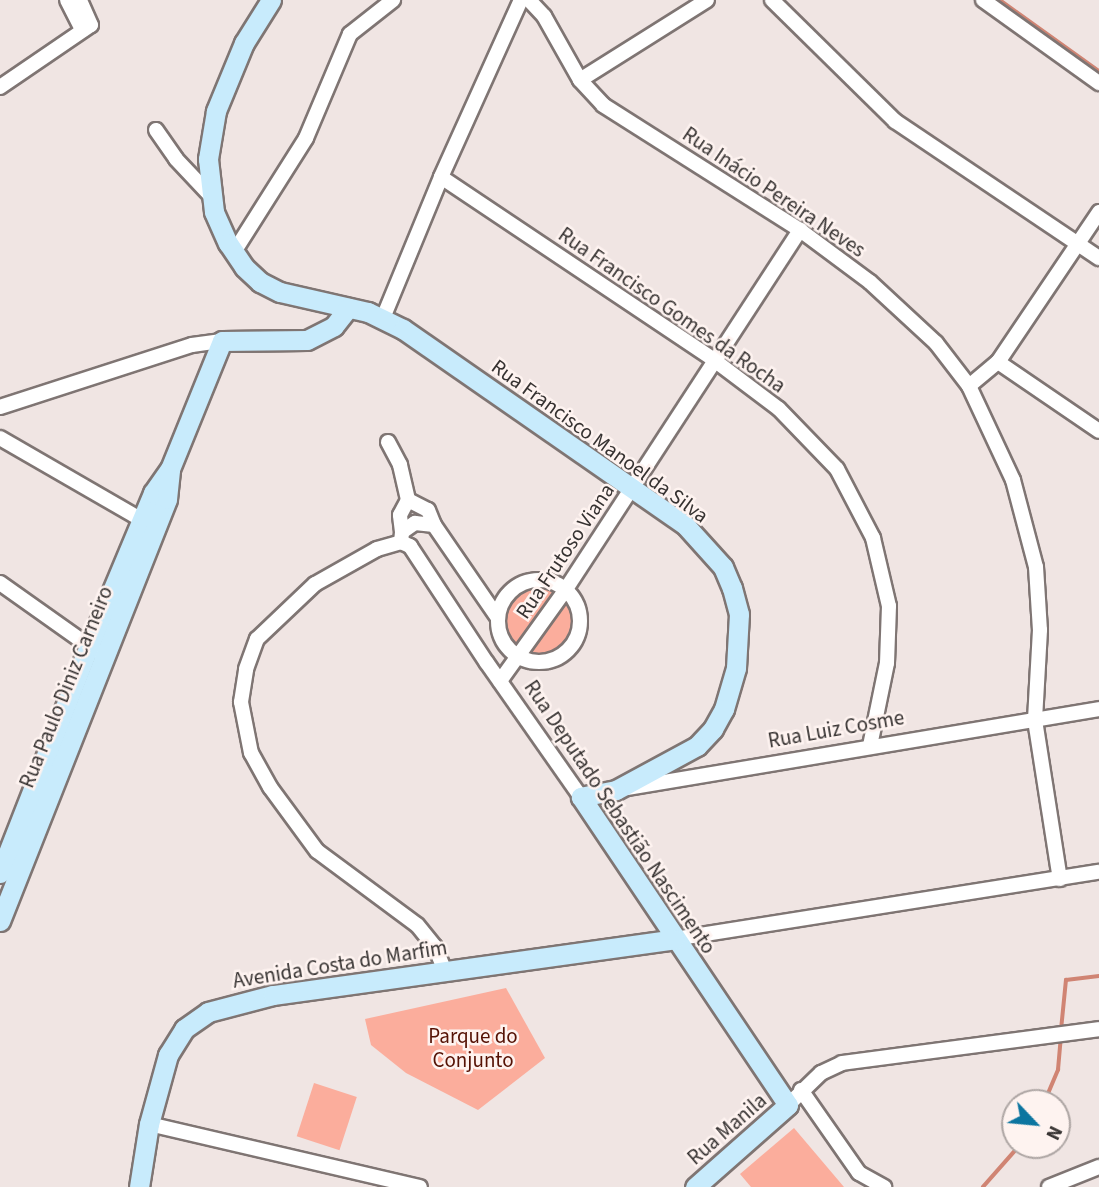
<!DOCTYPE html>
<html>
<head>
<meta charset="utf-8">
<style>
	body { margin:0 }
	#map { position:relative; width:1099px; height:1187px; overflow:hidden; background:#f0e5e3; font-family:"Source Sans 3",sans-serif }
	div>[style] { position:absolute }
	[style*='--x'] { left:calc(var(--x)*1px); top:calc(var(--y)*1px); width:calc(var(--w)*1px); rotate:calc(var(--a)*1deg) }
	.green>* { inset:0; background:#fbad9c; transform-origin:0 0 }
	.round { border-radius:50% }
	.stream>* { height:3.5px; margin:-1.75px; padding:0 1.75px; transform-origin:1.75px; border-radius:1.75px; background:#d08473 }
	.roads { filter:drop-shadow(2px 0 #7f7573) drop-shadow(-2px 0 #7f7573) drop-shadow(0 2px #7f7573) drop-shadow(0 -2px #7f7573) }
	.street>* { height:14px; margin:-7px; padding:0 7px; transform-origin:7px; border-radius:7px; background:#fff }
	.street>.ring { margin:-7px; padding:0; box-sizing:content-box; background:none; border:14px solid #fff; border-radius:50% }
	.secondary>* { height:19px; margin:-9.5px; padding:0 9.5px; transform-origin:9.5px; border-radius:9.5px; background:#c8ebfc }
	span { translate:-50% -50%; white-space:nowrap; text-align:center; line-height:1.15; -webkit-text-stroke:5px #fef3f0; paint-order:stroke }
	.street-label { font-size:21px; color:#363231 }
	.park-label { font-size:21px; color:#561205 }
	.north { position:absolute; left:1001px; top:1089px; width:70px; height:70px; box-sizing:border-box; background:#fef3f0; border:2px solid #aea6a4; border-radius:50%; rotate:116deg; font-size:19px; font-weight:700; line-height:28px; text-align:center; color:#363231 }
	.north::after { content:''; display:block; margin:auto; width:24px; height:32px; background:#0c75a0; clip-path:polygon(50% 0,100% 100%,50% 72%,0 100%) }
</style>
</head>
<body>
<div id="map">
	<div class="green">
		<i class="round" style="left:498px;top:580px;width:82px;height:82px"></i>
		<i style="clip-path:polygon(506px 988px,545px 1058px,478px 1110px,406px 1073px,371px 1045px,365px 1019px)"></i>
		<i style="left:314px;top:1083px;width:45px;height:56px;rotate:18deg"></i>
		<i style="clip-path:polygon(794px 1128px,844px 1187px,751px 1187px,740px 1174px)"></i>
	</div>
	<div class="stream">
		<i style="--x:1000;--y:0;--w:122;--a:35.6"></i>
		<i style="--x:1061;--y:1030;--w:50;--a:-84.3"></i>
		<i style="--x:1066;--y:980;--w:33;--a:-7"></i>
		<i style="--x:1044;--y:1103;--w:36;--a:-67"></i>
		<i style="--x:1058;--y:1070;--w:32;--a:-85"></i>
		<i style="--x:983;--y:1187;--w:56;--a:-48.6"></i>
	</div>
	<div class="roads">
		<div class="street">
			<i style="--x:67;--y:0;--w:34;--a:63"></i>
			<i style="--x:529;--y:0;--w:22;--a:47"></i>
			<i style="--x:544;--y:16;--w:73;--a:60.6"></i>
			<i style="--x:580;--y:80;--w:34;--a:47"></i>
			<i style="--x:603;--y:105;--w:233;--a:32.4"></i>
			<i style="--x:800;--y:230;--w:87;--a:36.6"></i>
			<i style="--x:870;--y:282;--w:90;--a:42.7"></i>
			<i style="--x:936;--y:343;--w:54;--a:52.5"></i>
			<i style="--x:969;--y:386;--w:104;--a:64.9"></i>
			<i style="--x:1013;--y:480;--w:90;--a:75.2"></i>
			<i style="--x:1036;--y:567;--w:63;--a:86.4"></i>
			<i style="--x:1040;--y:630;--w:90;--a:93.2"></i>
			<i style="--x:1035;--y:720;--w:161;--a:81.1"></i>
			<i style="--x:772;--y:0;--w:173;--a:44.5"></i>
			<i style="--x:895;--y:121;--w:246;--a:33.9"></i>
			<i style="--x:983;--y:0;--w:143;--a:35.6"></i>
			<i style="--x:580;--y:80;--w:150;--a:-32.2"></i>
			<i style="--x:0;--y:87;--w:110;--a:-34.3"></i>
			<i style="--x:91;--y:25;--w:27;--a:-114"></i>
			<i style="--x:156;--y:130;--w:35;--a:55"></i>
			<i style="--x:176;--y:159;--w:50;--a:46.6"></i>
			<i style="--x:441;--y:177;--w:329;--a:33.8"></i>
			<i style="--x:714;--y:360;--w:81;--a:37"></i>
			<i style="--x:779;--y:409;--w:83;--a:46"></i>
			<i style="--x:837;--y:469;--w:78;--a:62.4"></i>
			<i style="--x:873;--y:538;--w:70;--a:76.8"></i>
			<i style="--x:889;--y:606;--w:57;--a:92"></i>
			<i style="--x:887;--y:663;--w:85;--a:101.6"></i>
			<i style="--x:234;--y:252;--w:135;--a:-57.7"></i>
			<i style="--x:306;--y:138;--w:113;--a:-67.1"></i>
			<i style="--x:350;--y:34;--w:55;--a:-38.3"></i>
			<i style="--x:383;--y:318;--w:152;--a:-67.6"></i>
			<i style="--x:441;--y:177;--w:194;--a:-65.7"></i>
			<i style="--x:998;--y:362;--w:122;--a:34.3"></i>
			<i style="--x:969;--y:386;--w:38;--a:-40"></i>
			<i style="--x:998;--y:362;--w:181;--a:-56"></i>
			<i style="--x:0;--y:407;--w:202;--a:-17.9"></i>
			<i style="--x:192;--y:345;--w:30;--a:-8"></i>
			<i style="--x:0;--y:438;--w:170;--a:30"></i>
			<i style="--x:388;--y:442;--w:26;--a:62"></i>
			<i style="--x:400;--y:465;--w:36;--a:77"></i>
			<i style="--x:408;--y:500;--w:22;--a:27"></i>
			<i style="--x:428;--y:510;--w:16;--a:68"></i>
			<i style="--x:434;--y:525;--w:113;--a:55.5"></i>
			<i style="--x:402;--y:532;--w:17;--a:-97"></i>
			<i style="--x:400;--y:515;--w:17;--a:-62"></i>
			<i style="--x:401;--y:542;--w:10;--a:-84"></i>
			<i style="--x:402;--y:532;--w:16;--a:-35"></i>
			<i style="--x:415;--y:523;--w:19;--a:6"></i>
			<i class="ring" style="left:498px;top:580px;width:68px;height:68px"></i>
			<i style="--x:0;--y:583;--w:118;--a:35.3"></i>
			<i style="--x:500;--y:681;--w:113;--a:-54.3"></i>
			<i style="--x:566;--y:589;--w:429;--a:-56.9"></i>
			<i style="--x:628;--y:788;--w:478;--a:-9.5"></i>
			<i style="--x:674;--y:939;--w:430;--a:-9"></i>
			<i style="--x:444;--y:969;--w:24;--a:-112"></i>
			<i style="--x:435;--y:947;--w:28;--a:-129"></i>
			<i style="--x:417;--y:925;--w:124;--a:-143.5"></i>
			<i style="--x:317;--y:851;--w:79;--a:-126.3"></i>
			<i style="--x:270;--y:787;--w:39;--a:-119"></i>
			<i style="--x:251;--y:753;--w:52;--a:-101.1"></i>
			<i style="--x:241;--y:702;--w:33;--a:-81"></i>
			<i style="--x:246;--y:669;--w:32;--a:-70"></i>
			<i style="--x:257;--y:639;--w:80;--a:-43.5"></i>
			<i style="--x:315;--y:584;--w:71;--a:-29.4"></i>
			<i style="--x:377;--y:549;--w:25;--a:-16"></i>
			<i style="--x:401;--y:542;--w:10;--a:24"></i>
			<i style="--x:410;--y:546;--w:140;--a:56.7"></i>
			<i style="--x:487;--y:663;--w:164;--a:55"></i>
			<i style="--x:801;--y:1090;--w:101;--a:55.1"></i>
			<i style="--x:859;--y:1173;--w:29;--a:29"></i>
			<i style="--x:788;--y:1105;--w:46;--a:-44.1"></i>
			<i style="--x:821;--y:1073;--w:23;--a:-25"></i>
			<i style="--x:842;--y:1063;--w:259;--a:-7.5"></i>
			<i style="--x:149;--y:1124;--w:278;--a:13.1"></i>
			<i style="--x:1049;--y:1187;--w:54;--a:-21.8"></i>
		</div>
		<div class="secondary">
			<i style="--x:271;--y:0;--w:51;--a:122.1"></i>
			<i style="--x:244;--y:43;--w:74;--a:112.4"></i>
			<i style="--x:216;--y:111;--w:49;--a:99.5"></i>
			<i style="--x:208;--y:159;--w:53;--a:83.5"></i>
			<i style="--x:214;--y:212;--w:34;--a:66"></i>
			<i style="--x:228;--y:243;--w:29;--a:56"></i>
			<i style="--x:244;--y:267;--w:22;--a:43"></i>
			<i style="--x:260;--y:282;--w:22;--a:27"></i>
			<i style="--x:280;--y:292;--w:90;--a:12.8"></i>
			<i style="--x:368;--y:312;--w:39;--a:26"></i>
			<i style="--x:403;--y:329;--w:345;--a:34.8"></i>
			<i style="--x:686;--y:526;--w:55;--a:47.9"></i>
			<i style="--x:723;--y:567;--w:23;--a:67"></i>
			<i style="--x:732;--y:588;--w:27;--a:75"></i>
			<i style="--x:739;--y:614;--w:54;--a:93.2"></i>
			<i style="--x:736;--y:668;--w:43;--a:106.3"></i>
			<i style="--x:724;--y:709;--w:23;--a:119"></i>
			<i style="--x:713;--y:729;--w:23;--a:133"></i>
			<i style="--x:697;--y:746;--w:92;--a:151.5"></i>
			<i style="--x:616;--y:790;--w:36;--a:169"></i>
			<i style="--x:581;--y:797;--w:371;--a:56.1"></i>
			<i style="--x:788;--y:1105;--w:124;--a:138.6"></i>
			<i style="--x:0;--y:873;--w:244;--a:-68.6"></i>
			<i style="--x:89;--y:646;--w:166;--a:-67.3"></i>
			<i style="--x:153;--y:493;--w:29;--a:-55"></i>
			<i style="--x:170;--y:469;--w:138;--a:-67.9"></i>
			<i style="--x:222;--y:341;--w:85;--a:-0.7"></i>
			<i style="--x:307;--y:340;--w:30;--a:-27"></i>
			<i style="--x:334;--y:326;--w:23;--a:-52"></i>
			<i style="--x:0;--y:921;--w:454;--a:-68.4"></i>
			<i style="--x:167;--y:499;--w:29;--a:-84"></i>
			<i style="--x:139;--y:1187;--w:64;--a:-81"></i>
			<i style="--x:149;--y:1124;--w:72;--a:-74.6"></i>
			<i style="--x:168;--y:1055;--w:31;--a:-58"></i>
			<i style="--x:184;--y:1029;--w:29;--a:-35"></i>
			<i style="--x:208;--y:1012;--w:67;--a:-14.7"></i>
			<i style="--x:273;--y:995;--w:405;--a:-7.9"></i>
		</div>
	</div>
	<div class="street-label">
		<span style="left:774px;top:192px;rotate:34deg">Rua Inácio Pereira Neves</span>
		<span style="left:672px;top:310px;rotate:35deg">Rua Francisco Gomes da Rocha</span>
		<span style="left:600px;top:441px;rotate:36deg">Rua Francisco Manoel da Silva</span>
		<span style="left:565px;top:551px;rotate:-56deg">Rua Frutoso Viana</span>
		<span style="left:66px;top:687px;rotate:-68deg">Rua Paulo Diniz Carneiro</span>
		<span style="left:836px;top:729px;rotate:-10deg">Rua Luiz Cosme</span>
		<span style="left:620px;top:817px;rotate:56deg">Rua Deputado Sebastião Nascimento</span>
		<span style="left:340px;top:964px;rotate:-9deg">Avenida Costa do Marfim</span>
		<span style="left:727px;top:1129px;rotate:-41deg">Rua Manila</span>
	</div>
	<div class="park-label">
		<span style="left:473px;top:1048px">Parque do<br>Conjunto</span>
	</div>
	<div class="north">N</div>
</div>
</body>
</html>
